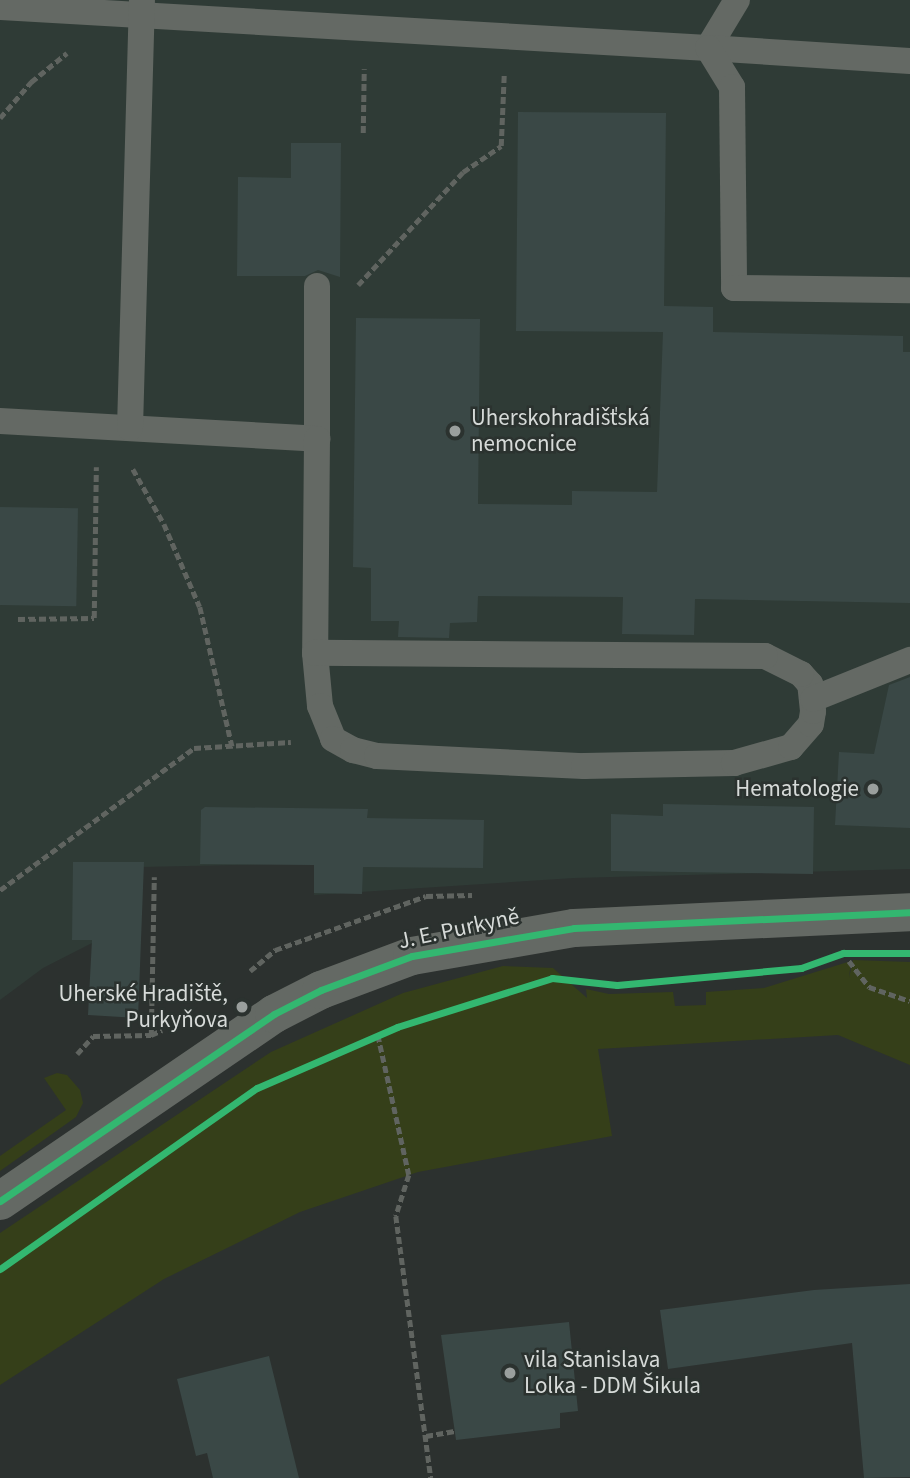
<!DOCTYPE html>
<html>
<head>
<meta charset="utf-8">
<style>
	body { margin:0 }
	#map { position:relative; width:910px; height:1478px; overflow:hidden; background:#2c312f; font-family:"Source Sans 3",sans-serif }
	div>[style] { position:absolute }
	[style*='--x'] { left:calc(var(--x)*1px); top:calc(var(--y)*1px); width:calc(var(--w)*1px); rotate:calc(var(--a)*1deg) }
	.built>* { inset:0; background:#2f3b36 }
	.green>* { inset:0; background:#353f19 }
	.building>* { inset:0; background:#3a4846; transform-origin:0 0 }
	.path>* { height:4.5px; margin-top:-2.25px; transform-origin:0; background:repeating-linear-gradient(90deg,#606460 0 7px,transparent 0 10.5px) }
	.service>* { height:26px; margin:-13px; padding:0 13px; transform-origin:13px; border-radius:13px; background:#646964 }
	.minor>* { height:38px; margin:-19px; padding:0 19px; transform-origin:19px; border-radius:19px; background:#646964 }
	.cycleway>* { height:7px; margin:-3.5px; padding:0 3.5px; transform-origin:3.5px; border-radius:3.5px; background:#33b770 }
	.dots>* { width:19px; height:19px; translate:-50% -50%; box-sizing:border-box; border:4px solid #2b322f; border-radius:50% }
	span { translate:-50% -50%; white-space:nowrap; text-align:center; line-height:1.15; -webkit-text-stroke:5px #2b322f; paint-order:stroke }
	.poi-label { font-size:23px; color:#d6dad8 }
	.left { translate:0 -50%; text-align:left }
	.right { translate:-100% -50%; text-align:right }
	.street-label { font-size:23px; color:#d6dad8 }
</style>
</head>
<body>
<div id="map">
	<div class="built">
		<i style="clip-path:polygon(0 0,910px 0,910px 869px,574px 878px,314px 895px,317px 863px,141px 867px,141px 944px,92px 943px,43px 968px,0 1000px)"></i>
	</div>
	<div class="green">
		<i style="clip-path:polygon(853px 960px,910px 962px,910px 1065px,838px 1035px,598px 1049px,612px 1136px,418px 1172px,300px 1212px,164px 1279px,0 1385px,0 1233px,271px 1052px,403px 993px,503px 966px,553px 968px,587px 998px,586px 989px,609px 994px,673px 992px,675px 1006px,706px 1005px,706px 992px,764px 988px,851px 961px,849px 978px)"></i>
		<i style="clip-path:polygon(57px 1073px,67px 1075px,80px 1090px,83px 1103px,76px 1117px,0 1171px,0 1156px,66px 1110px,44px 1078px)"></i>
	</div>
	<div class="building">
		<i style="clip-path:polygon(518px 112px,666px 113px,664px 306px,713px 307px,713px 332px,903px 336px,903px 352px,910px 352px,910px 603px,695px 599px,694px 635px,622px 634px,623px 597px,478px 596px,477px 622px,450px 623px,449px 638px,398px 637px,399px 621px,371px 621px,371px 568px,353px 567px,356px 318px,480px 319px,478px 504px,572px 505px,572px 491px,657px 492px,663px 332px,516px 331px)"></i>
		<i style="clip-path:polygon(291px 143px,341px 143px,340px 277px,318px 270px,305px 276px,237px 276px,238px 177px,291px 178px)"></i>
		<i style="left:0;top:507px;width:78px;height:98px;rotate:1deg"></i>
		<i style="clip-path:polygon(910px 677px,910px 828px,835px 825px,839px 752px,874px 754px,889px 685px)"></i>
		<i style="clip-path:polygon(663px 804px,814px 807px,813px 874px,611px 871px,611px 814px,663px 816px)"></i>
		<i style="clip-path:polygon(205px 807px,368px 809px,367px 818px,484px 820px,483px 868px,363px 867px,362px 894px,314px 893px,314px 865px,200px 864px,201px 810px)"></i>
		<i style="clip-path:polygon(73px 862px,144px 862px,138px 1018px,88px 1015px,92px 940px,72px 940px)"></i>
		<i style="clip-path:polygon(910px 1284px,910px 1477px,864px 1478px,852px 1343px,668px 1369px,660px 1310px,814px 1290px)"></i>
		<i style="clip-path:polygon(569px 1322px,578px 1411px,560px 1413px,560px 1428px,456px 1440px,441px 1335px)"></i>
		<i style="clip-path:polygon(269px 1356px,299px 1478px,213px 1478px,207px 1453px,196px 1456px,177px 1379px)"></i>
	</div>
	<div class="path">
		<i style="--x:0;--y:118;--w:48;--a:-49.3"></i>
		<i style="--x:31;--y:82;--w:46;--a:-38.9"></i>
		<i style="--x:363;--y:133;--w:64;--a:-89.1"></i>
		<i style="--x:358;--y:285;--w:154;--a:-47.1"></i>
		<i style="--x:463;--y:172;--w:46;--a:-34.4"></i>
		<i style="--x:501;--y:146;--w:71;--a:-87.6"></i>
		<i style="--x:133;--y:469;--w:63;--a:60.6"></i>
		<i style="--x:164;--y:524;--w:90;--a:66.6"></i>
		<i style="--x:200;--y:607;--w:143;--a:77"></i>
		<i style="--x:18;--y:619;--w:76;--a:-0.8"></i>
		<i style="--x:94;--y:618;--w:151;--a:-89.2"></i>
		<i style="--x:0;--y:890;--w:240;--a:-36.2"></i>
		<i style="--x:194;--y:748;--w:97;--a:-3.5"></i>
		<i style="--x:849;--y:961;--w:33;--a:52"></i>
		<i style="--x:869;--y:987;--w:43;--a:18.9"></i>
		<i style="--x:250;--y:971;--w:33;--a:-40"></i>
		<i style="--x:275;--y:950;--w:160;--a:-19.7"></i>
		<i style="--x:426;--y:896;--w:46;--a:-1.2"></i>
		<i style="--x:378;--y:1035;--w:143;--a:77.5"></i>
		<i style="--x:409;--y:1175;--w:43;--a:107.6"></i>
		<i style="--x:396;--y:1216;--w:264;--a:82.4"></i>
		<i style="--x:151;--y:1037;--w:160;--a:-88.9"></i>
		<i style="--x:77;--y:1054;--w:24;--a:-48"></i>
		<i style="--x:93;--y:1036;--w:58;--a:-1"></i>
		<i style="--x:151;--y:1035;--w:12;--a:-24"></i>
		<i style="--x:426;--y:1436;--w:29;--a:-10"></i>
	</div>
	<div class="service">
		<i style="--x:1;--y:7;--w:708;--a:3.32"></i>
		<i style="--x:708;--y:48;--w:56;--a:-58.9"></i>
		<i style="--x:910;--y:61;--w:202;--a:-176.3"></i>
		<i style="--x:708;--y:48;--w:46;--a:58.4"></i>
		<i style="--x:732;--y:87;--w:201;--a:89.4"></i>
		<i style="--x:734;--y:288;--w:176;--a:0.7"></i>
		<i style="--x:317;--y:286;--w:153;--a:90"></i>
		<i style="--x:0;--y:421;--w:318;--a:3.2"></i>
		<i style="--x:317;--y:439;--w:214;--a:90.5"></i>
		<i style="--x:315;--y:653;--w:53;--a:84.6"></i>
		<i style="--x:320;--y:706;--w:35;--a:68"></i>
		<i style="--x:333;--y:739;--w:23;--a:29"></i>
		<i style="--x:353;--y:750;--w:25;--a:14"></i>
		<i style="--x:377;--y:756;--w:207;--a:2.8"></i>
		<i style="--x:584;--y:766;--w:150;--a:-1.1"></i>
		<i style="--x:734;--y:763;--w:59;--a:-15.7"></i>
		<i style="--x:791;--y:747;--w:30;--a:-49"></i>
		<i style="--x:811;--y:724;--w:13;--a:-81"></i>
		<i style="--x:813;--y:711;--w:27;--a:-96"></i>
		<i style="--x:810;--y:684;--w:13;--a:-132"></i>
		<i style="--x:801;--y:674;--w:40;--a:-153.4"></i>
		<i style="--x:765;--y:656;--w:450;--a:-179.6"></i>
		<i style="--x:130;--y:428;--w:428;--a:-88.4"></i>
		<i style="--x:813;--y:699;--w:105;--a:-21.9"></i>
	</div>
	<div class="minor">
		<i style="--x:0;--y:1201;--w:332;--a:-34.3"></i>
		<i style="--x:274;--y:1014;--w:53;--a:-27.1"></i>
		<i style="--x:321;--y:990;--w:97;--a:-20.5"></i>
		<i style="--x:412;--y:956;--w:164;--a:-9.8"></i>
		<i style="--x:574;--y:928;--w:336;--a:-2.7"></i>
	</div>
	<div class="cycleway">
		<i style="--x:0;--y:1201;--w:332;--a:-34.3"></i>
		<i style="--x:274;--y:1014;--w:53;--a:-27.1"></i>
		<i style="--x:321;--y:990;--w:97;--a:-20.5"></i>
		<i style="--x:412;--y:956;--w:164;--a:-9.8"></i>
		<i style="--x:574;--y:928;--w:336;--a:-2.7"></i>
		<i style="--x:0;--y:1269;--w:314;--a:-35.2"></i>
		<i style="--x:257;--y:1088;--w:153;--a:-23.5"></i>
		<i style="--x:397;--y:1027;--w:163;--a:-17.5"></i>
		<i style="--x:552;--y:978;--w:65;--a:6.1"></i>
		<i style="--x:617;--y:985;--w:185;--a:-5.3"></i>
		<i style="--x:801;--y:968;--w:45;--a:-19.7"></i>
		<i style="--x:843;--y:953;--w:67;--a:0"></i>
	</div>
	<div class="dots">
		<i style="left:455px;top:431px;background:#9a9f9d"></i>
		<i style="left:873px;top:789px;background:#9a9f9d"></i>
		<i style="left:242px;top:1007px;background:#9a9f9d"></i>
		<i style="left:510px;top:1373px;background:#9a9f9d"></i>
	</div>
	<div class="poi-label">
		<span class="left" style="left:471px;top:431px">Uherskohradišťská<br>nemocnice</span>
		<span class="right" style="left:859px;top:789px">Hematologie</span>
		<span class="right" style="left:228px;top:1007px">Uherské Hradiště,<br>Purkyňova</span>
		<span class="left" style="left:524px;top:1373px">vila Stanislava<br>Lolka - DDM Šikula</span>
	</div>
	<div class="street-label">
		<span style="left:459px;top:929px;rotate:-12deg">J. E. Purkyně</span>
	</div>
</div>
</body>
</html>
